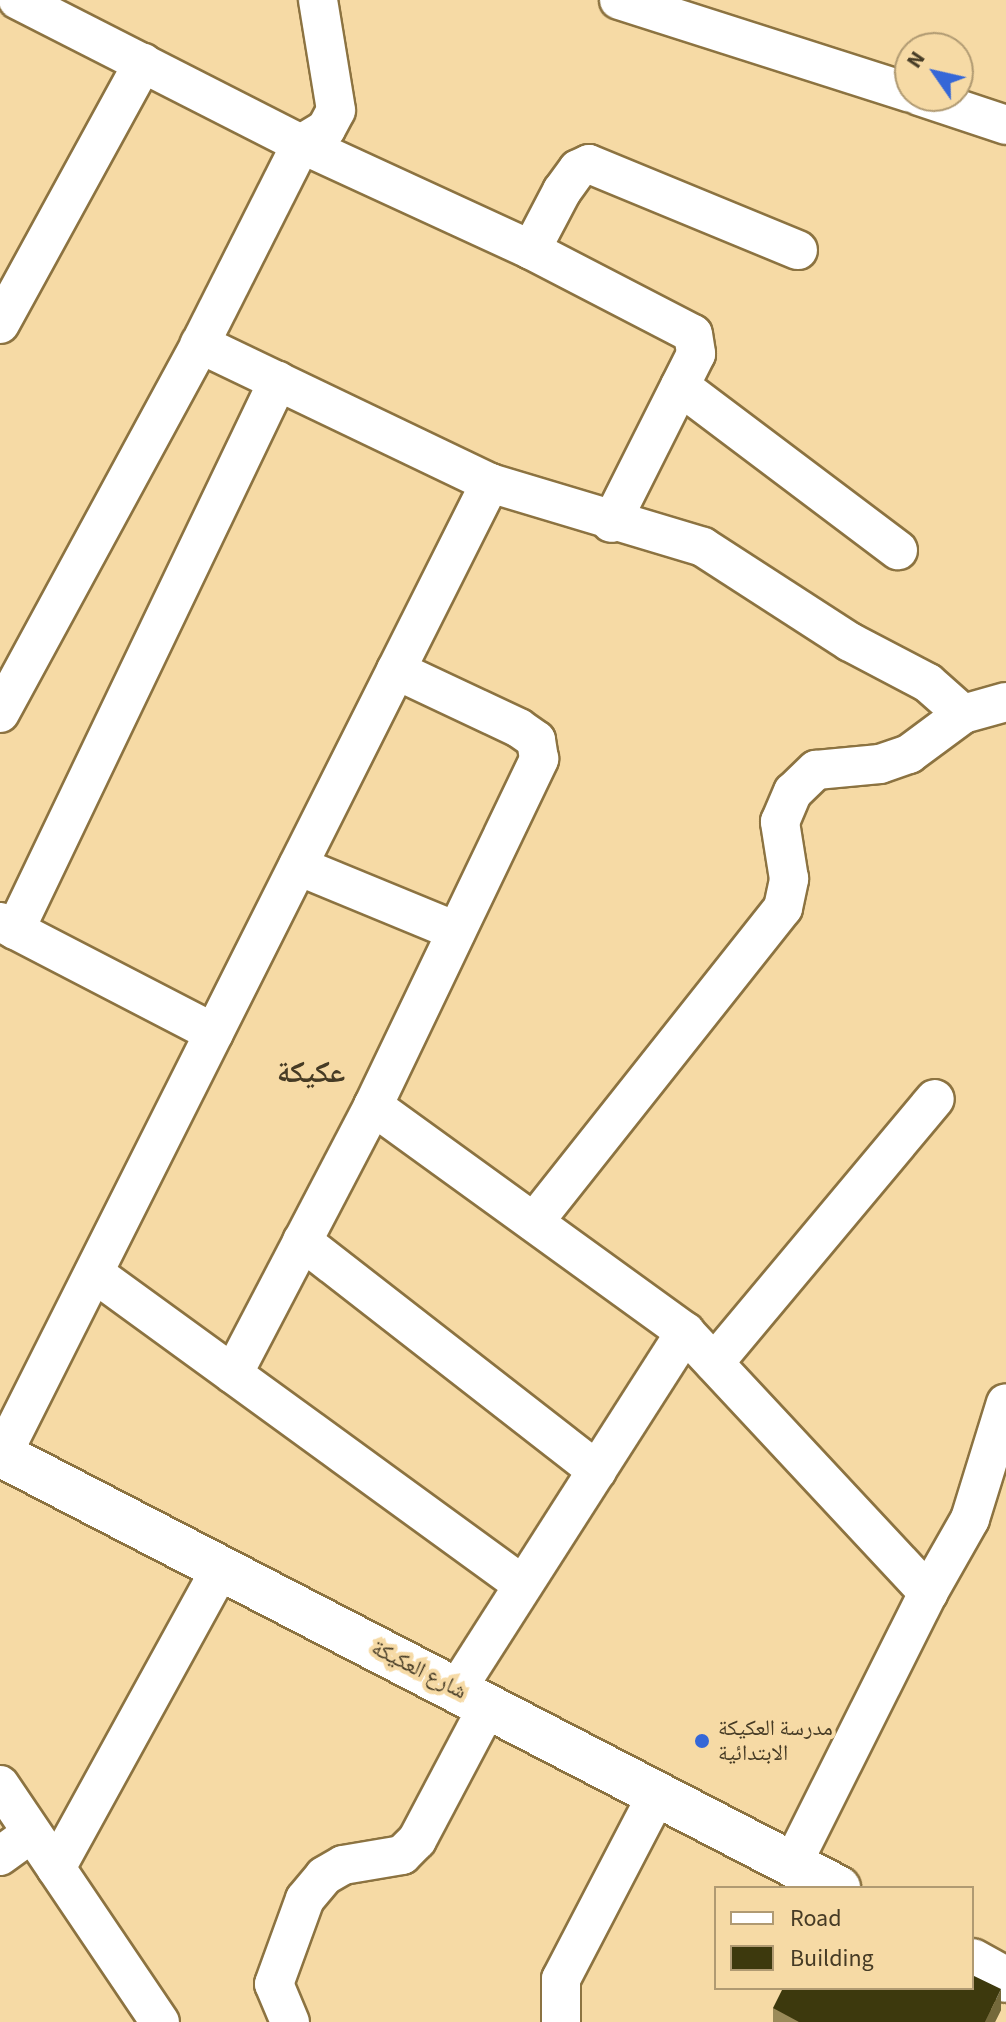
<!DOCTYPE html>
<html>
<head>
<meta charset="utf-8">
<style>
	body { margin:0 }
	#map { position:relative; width:1006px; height:2022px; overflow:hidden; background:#f6daa5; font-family:"Source Sans 3","Noto Naskh Arabic",sans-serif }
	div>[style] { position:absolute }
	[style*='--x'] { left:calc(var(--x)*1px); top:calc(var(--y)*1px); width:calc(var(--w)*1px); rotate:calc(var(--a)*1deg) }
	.roads { filter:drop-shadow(2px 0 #8c7341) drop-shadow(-2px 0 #8c7341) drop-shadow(0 2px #8c7341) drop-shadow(0 -2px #8c7341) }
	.street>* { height:38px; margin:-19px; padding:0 19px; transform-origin:19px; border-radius:19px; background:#fff }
	.secondary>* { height:44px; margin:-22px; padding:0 22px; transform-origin:22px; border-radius:22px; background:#fff }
	.wall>* { inset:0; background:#9a8a59 }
	.shaded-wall>* { inset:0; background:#74693b }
	.building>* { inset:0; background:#3d390d }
	.dots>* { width:22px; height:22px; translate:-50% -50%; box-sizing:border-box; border:4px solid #f6daa5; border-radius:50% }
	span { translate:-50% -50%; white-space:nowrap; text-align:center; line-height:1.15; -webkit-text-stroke:8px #f6daa5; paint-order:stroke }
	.street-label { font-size:22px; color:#463b25 }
	.poi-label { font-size:22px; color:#463b25 }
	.left { translate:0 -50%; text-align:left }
	.district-label { font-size:30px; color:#463b25; font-weight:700 }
	.legend { position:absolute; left:714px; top:1886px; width:260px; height:104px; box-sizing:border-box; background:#f6daa5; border:2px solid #b09a72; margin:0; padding:10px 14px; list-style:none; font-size:24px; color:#463b25 }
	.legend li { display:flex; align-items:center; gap:16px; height:40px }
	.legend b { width:40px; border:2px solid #b09a72 }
	.north { position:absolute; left:894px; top:32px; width:80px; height:80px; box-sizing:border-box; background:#f6daa5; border:2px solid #b09a72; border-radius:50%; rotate:304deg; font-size:22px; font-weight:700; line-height:32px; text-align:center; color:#463b25 }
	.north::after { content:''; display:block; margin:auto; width:28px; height:36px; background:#3567d7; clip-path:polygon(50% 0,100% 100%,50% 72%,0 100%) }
</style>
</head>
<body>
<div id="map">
	<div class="roads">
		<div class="street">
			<i style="--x:619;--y:0;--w:305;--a:17.7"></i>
			<i style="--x:919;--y:96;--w:92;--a:18.4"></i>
			<i style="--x:301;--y:144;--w:253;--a:24.7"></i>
			<i style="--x:531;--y:250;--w:182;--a:27.4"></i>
			<i style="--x:693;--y:334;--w:20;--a:81"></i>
			<i style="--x:696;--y:354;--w:189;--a:116.7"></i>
			<i style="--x:301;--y:144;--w:29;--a:-31"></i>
			<i style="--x:326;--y:129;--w:21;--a:-62"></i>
			<i style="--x:336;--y:110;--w:111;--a:-99.3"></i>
			<i style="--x:531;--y:250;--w:67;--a:-62.3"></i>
			<i style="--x:562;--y:191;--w:27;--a:-54"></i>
			<i style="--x:578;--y:169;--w:12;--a:-24"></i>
			<i style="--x:589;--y:164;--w:226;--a:22.4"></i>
			<i style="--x:0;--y:324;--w:298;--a:-61.3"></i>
			<i style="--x:680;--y:386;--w:273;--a:37"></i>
			<i style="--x:490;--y:483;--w:222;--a:16.7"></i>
			<i style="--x:703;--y:547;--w:175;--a:32.9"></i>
			<i style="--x:850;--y:642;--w:88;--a:27.7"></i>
			<i style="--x:928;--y:683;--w:47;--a:41.5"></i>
			<i style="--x:0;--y:713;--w:420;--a:-61.5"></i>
			<i style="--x:200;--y:344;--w:224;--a:-63.2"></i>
			<i style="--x:301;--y:144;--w:318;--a:-153"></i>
			<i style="--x:298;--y:866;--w:171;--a:22.4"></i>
			<i style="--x:0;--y:922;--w:241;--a:27.4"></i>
			<i style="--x:15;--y:930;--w:609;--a:-64.4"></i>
			<i style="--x:373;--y:1106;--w:385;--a:35.9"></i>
			<i style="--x:685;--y:1332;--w:357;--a:47"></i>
			<i style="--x:928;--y:1593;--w:302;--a:116.6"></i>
			<i style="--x:534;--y:1222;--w:401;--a:-51.6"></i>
			<i style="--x:783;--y:908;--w:30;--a:-78"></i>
			<i style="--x:789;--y:879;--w:58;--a:-99"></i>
			<i style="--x:780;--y:822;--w:33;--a:-67"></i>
			<i style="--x:793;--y:792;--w:32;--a:-44"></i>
			<i style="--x:816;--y:770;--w:64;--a:-5.4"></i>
			<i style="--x:880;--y:764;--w:31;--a:-19"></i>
			<i style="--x:909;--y:754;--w:67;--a:-36.5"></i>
			<i style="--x:963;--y:714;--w:45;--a:-15.6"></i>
			<i style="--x:302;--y:1241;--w:374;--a:37.9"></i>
			<i style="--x:94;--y:1273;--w:530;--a:36.03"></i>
			<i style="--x:714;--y:1363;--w:344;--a:-50.1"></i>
			<i style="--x:233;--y:1374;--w:302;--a:-62.4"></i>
			<i style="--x:373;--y:1106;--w:385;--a:-64.4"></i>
			<i style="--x:539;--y:759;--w:19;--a:-99"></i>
			<i style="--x:536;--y:740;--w:21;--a:-145"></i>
			<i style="--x:519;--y:728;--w:136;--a:-154.8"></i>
			<i style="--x:2;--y:1455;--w:1088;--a:-63.34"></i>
			<i style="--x:490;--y:483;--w:322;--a:-154.4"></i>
			<i style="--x:928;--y:1593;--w:85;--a:-60.4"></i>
			<i style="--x:970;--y:1519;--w:121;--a:-72.8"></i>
			<i style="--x:457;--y:1689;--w:424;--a:-57.4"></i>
			<i style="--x:0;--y:1785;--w:286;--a:56"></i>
			<i style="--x:0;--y:1856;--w:39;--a:-36"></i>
			<i style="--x:56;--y:1868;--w:342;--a:-61.2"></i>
			<i style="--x:290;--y:2022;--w:41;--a:-112.8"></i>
			<i style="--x:274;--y:1984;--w:90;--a:-70"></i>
			<i style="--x:305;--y:1899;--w:30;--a:-50"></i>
			<i style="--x:324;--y:1876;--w:22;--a:-30"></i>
			<i style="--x:343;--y:1865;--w:60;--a:-9.6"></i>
			<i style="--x:402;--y:1855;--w:21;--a:-45"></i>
			<i style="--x:417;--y:1840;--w:152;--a:-62.1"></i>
			<i style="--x:561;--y:2022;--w:43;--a:-90"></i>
			<i style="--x:561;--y:1979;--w:210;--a:-62.5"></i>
		</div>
		<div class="secondary">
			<i style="--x:0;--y:1454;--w:944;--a:27.38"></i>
			<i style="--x:972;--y:1961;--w:39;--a:29"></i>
		</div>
	</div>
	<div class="wall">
		<i style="clip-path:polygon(773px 2008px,1001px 2010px,995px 2022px,773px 2022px)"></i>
	</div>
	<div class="shaded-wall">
		<i style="clip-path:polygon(1001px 1989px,1001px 2010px,995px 2022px,985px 2022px)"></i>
	</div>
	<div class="building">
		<i style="clip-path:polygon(972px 1975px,1001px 1989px,985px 2022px,799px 2022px,773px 2008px,783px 1988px,972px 1988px)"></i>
	</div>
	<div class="dots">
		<i style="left:702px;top:1741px;background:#3567d7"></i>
	</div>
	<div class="street-label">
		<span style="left:419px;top:1670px;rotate:27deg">شارع العكيكة</span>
	</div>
	<div class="poi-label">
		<span class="left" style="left:718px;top:1741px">مدرسة العكيكة<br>الابتدائية</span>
	</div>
	<div class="district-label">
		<span style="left:311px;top:1073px">عكيكة</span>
	</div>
	<ul class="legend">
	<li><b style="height:10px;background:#fff"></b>Road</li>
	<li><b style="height:22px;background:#3d390d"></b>Building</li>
	</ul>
	<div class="north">N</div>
</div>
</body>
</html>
